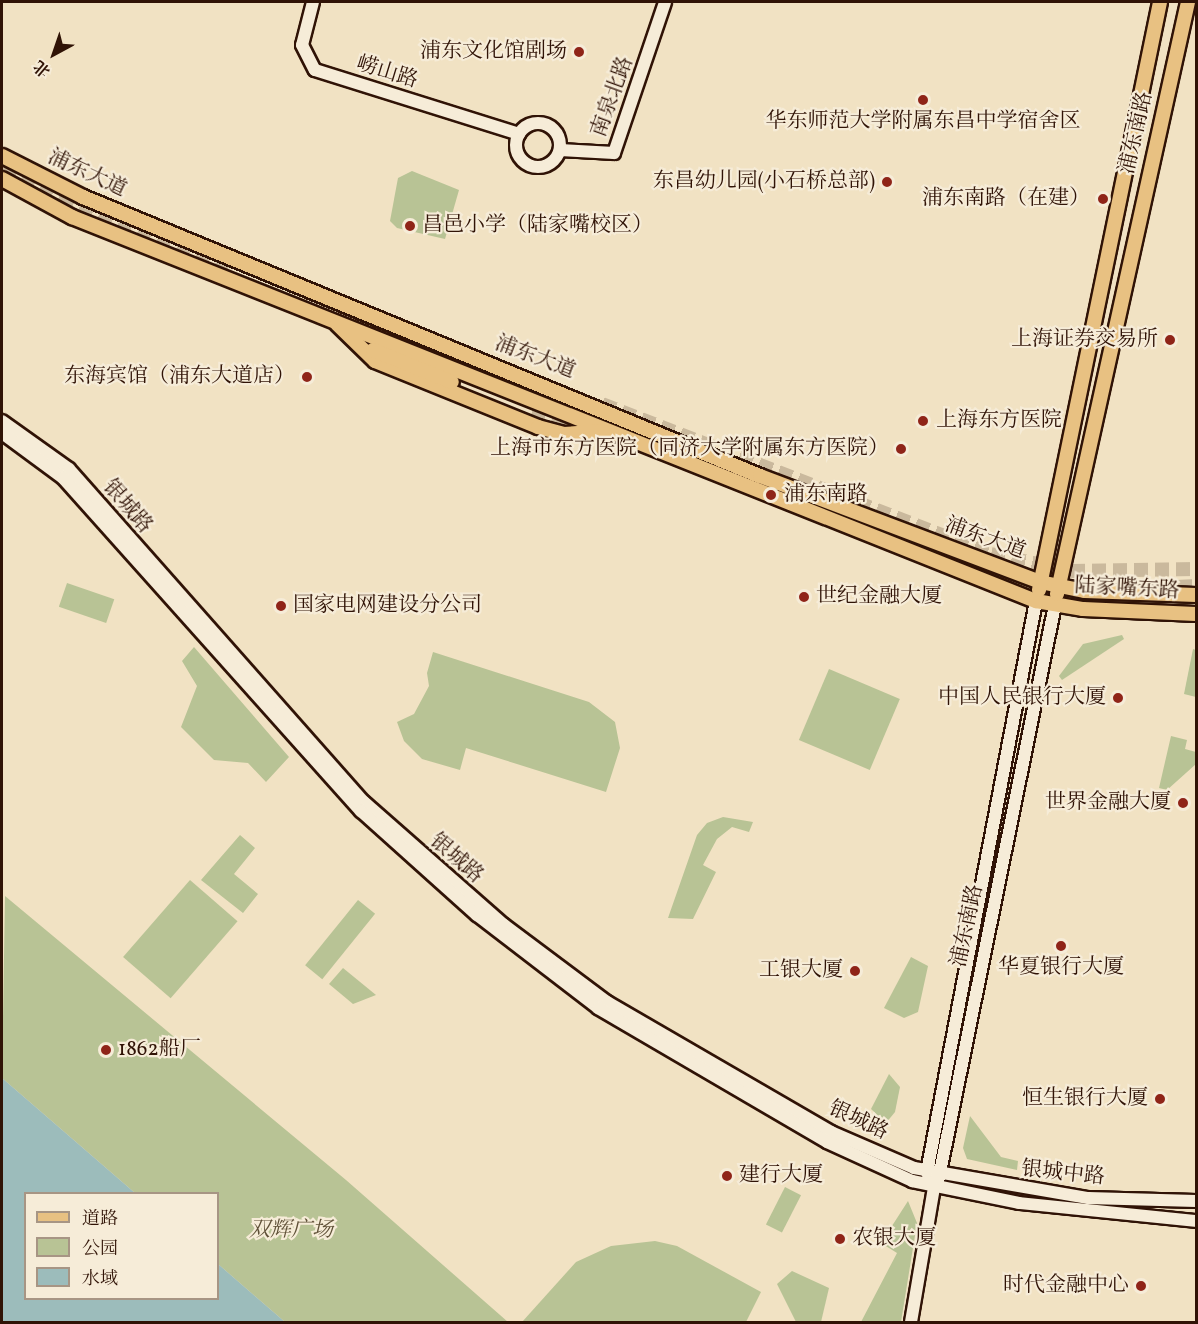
<!DOCTYPE html>
<html>
<head>
<meta charset="utf-8">
<style>
	body { margin:0 }
	#map { position:relative; width:1198px; height:1324px; overflow:hidden; background:#f1e2c3; font-family:Vollkorn,"Noto Serif SC",serif }
	div>[style] { position:absolute }
	[style*='--x'] { left:calc(var(--x)*1px); top:calc(var(--y)*1px); width:calc(var(--w)*1px); rotate:calc(var(--a)*1deg) }
	.green>* { inset:0; background:#b8c395; transform-origin:0 0 }
	.water>* { inset:0; background:#9cbcbb }
	.primary-tunnel>* { height:14px; margin-top:-7px; transform-origin:0; background:repeating-linear-gradient(90deg,#cab99d 0 14px,transparent 0 21px) }
	.roads { filter:drop-shadow(2px 0 #301306) drop-shadow(-2px 0 #301306) drop-shadow(0 2px #301306) drop-shadow(0 -2px #301306) }
	.secondary>* { height:12px; margin:-6px; padding:0 6px; transform-origin:6px; border-radius:6px; background:#f6ecd8 }
	.secondary>.ring { margin:-6px; padding:0; box-sizing:content-box; background:none; border:12px solid #f6ecd8; border-radius:50% }
	.primary>* { height:14px; margin:-7px; padding:0 7px; transform-origin:7px; border-radius:7px; background:#e8c182 }
	.dots>* { width:16px; height:16px; translate:-50% -50%; box-sizing:border-box; border:3px solid #f6ecd8; border-radius:50% }
	span { translate:-50% -50%; white-space:nowrap; text-align:center; line-height:1.15; -webkit-text-stroke:4.5px #f6ecd8; paint-order:stroke }
	.poi-label { font-size:21px; color:#301306 }
	.right { translate:-100% -50%; text-align:right }
	.left { translate:0 -50%; text-align:left }
	.street-label { font-size:21px; color:#301306 }
	.park-label { font-size:21px; color:#605138; font-style:italic }
	.frame { position:absolute; inset:0; border:3px solid #301306; pointer-events:none }
	.legend { position:absolute; left:24px; top:1192px; width:195px; height:108px; box-sizing:border-box; background:#f6ecd8; border:2px solid #a79584; margin:0; padding:8px 10px; list-style:none; font-size:18px; color:#301306 }
	.legend li { display:flex; align-items:center; gap:12px; height:30px }
	.legend b { width:30px; border:2px solid #a79584 }
	.north { position:absolute; left:24px; top:24px; width:60px; height:60px; -webkit-text-stroke:4px #f6ecd8; paint-order:stroke; rotate:220deg; font-size:16px; font-weight:700; line-height:24px; text-align:center; color:#301306 }
	.north::after { content:''; display:block; margin:auto; width:21px; height:27px; background:#301306; clip-path:polygon(50% 0,100% 100%,50% 72%,0 100%) }
</style>
</head>
<body>
<div id="map">
	<div class="green">
		<i style="clip-path:polygon(412px 171px,459px 190px,445px 239px,397px 228px,390px 221px,398px 178px)"></i>
		<i style="left:67px;top:583px;width:50px;height:25px;rotate:19deg"></i>
		<i style="clip-path:polygon(1122px 635px,1124px 639px,1062px 680px,1059px 676px,1083px 644px)"></i>
		<i style="clip-path:polygon(194px 647px,289px 757px,266px 782px,248px 763px,214px 760px,181px 727px,197px 686px,182px 661px)"></i>
		<i style="clip-path:polygon(1193px 649px,1196px 650px,1196px 697px,1184px 694px)"></i>
		<i style="clip-path:polygon(433px 652px,589px 702px,615px 722px,620px 748px,606px 792px,466px 748px,460px 770px,422px 759px,404px 741px,397px 722px,414px 714px,429px 686px,427px 673px)"></i>
		<i style="left:829px;top:669px;width:77px;height:77px;rotate:23deg"></i>
		<i style="clip-path:polygon(1171px 736px,1187px 740px,1185px 749px,1196px 752px,1196px 764px,1167px 790px,1159px 788px)"></i>
		<i style="clip-path:polygon(723px 817px,753px 822px,749px 832px,732px 827px,717px 839px,703px 865px,716px 872px,693px 919px,668px 918px,697px 835px,707px 823px)"></i>
		<i style="clip-path:polygon(240px 835px,255px 848px,234px 874px,258px 894px,243px 913px,201px 880px)"></i>
		<i style="left:190px;top:880px;width:63px;height:102px;rotate:41deg"></i>
		<i style="clip-path:polygon(5px 896px,346px 1180px,508px 1322px,285px 1322px,218px 1264px,218px 1194px,135px 1193px,2px 1078px)"></i>
		<i style="left:358px;top:900px;width:22px;height:84px;rotate:39deg"></i>
		<i style="clip-path:polygon(911px 957px,928px 966px,918px 1012px,904px 1018px,884px 1008px)"></i>
		<i style="clip-path:polygon(343px 968px,376px 995px,353px 1004px,329px 984px)"></i>
		<i style="clip-path:polygon(889px 1074px,900px 1087px,895px 1112px,886px 1123px,871px 1109px)"></i>
		<i style="clip-path:polygon(970px 1116px,1001px 1157px,1018px 1161px,1017px 1170px,967px 1159px,963px 1148px)"></i>
		<i style="left:785px;top:1187px;width:18px;height:42px;rotate:27deg"></i>
		<i style="clip-path:polygon(908px 1201px,917px 1223px,901px 1322px,861px 1322px,897px 1253px,881px 1243px)"></i>
		<i style="clip-path:polygon(655px 1241px,677px 1246px,761px 1292px,746px 1322px,522px 1322px,576px 1262px,611px 1246px)"></i>
		<i style="clip-path:polygon(792px 1271px,829px 1288px,821px 1322px,796px 1322px,777px 1284px)"></i>
	</div>
	<div class="water">
		<i style="clip-path:polygon(2px 1078px,135px 1193px,26px 1194px,26px 1298px,218px 1298px,218px 1264px,285px 1322px,2px 1322px)"></i>
	</div>
	<div class="primary-tunnel">
		<i style="--x:2;--y:170;--w:65;--a:29.3"></i>
		<i style="--x:59;--y:202;--w:185;--a:22.5"></i>
		<i style="--x:602;--y:404;--w:417;--a:21.1"></i>
		<i style="--x:991;--y:554;--w:82;--a:12"></i>
		<i style="--x:1071;--y:571;--w:125;--a:-0.9"></i>
		<i style="--x:531;--y:415;--w:105;--a:15.5"></i>
		<i style="--x:646;--y:439;--w:110;--a:20.7"></i>
		<i style="--x:825;--y:508;--w:200;--a:19.9"></i>
		<i style="--x:1157;--y:588;--w:39;--a:-3"></i>
	</div>
	<div class="roads">
		<div class="secondary">
			<i style="--x:313;--y:2;--w:44;--a:104.3"></i>
			<i style="--x:302;--y:45;--w:28;--a:63"></i>
			<i style="--x:315;--y:70;--w:214;--a:17.4"></i>
			<i class="ring" style="left:516px;top:123px;width:32px;height:32px"></i>
			<i style="--x:560;--y:150;--w:54;--a:3.2"></i>
			<i style="--x:614;--y:153;--w:159;--a:-71.3"></i>
			<i style="--x:2;--y:421;--w:82;--a:35.6"></i>
			<i style="--x:69;--y:469;--w:445;--a:48.5"></i>
			<i style="--x:364;--y:802;--w:186;--a:41.3"></i>
			<i style="--x:504;--y:925;--w:129;--a:36.8"></i>
			<i style="--x:607;--y:1002;--w:259;--a:30.1"></i>
			<i style="--x:831;--y:1132;--w:90;--a:23.4"></i>
			<i style="--x:914;--y:1168;--w:177;--a:9.8"></i>
			<i style="--x:1088;--y:1198;--w:108;--a:1.6"></i>
			<i style="--x:2;--y:433;--w:76;--a:36.4"></i>
			<i style="--x:63;--y:478;--w:447;--a:48.2"></i>
			<i style="--x:361;--y:811;--w:156;--a:41.9"></i>
			<i style="--x:477;--y:915;--w:153;--a:37.5"></i>
			<i style="--x:598;--y:1008;--w:265;--a:30.3"></i>
			<i style="--x:827;--y:1142;--w:94;--a:24.6"></i>
			<i style="--x:912;--y:1181;--w:109;--a:11.6"></i>
			<i style="--x:1019;--y:1203;--w:178;--a:5.8"></i>
			<i style="--x:938;--y:1182;--w:589;--a:-78.54"></i>
			<i style="--x:911;--y:1322;--w:136;--a:-80.3"></i>
			<i style="--x:934;--y:1188;--w:17;--a:-114"></i>
			<i style="--x:927;--y:1172;--w:581;--a:-79.19"></i>
		</div>
		<div class="primary">
			<i style="--x:2;--y:156;--w:91;--a:26.8"></i>
			<i style="--x:83;--y:197;--w:732;--a:22.4"></i>
			<i style="--x:760;--y:476;--w:299;--a:20.7"></i>
			<i style="--x:1040;--y:582;--w:46;--a:11.3"></i>
			<i style="--x:1085;--y:591;--w:111;--a:2.1"></i>
			<i style="--x:2;--y:179;--w:80;--a:28.5"></i>
			<i style="--x:72;--y:217;--w:1038;--a:21.72"></i>
			<i style="--x:1036;--y:601;--w:48;--a:9.7"></i>
			<i style="--x:1083;--y:609;--w:113;--a:2.5"></i>
			<i style="--x:337;--y:324;--w:53;--a:44.2"></i>
			<i style="--x:375;--y:361;--w:176;--a:22"></i>
			<i style="--x:538;--y:427;--w:27;--a:15"></i>
			<i style="--x:564;--y:434;--w:39;--a:-4"></i>
			<i style="--x:373;--y:350;--w:85;--a:22.1"></i>
			<i style="--x:1039;--y:590;--w:600;--a:-78.37"></i>
			<i style="--x:1057;--y:594;--w:606;--a:-77.52"></i>
		</div>
	</div>
	<div class="dots">
		<i style="left:579px;top:52px;background:#8f2418"></i>
		<i style="left:923px;top:100px;background:#8f2418"></i>
		<i style="left:887px;top:182px;background:#8f2418"></i>
		<i style="left:1103px;top:199px;background:#8f2418"></i>
		<i style="left:410px;top:226px;background:#8f2418"></i>
		<i style="left:1170px;top:340px;background:#8f2418"></i>
		<i style="left:307px;top:377px;background:#8f2418"></i>
		<i style="left:923px;top:421px;background:#8f2418"></i>
		<i style="left:901px;top:449px;background:#8f2418"></i>
		<i style="left:771px;top:495px;background:#8f2418"></i>
		<i style="left:804px;top:597px;background:#8f2418"></i>
		<i style="left:281px;top:606px;background:#8f2418"></i>
		<i style="left:1118px;top:698px;background:#8f2418"></i>
		<i style="left:1183px;top:803px;background:#8f2418"></i>
		<i style="left:1061px;top:946px;background:#8f2418"></i>
		<i style="left:855px;top:971px;background:#8f2418"></i>
		<i style="left:106px;top:1050px;background:#8f2418"></i>
		<i style="left:1160px;top:1099px;background:#8f2418"></i>
		<i style="left:727px;top:1176px;background:#8f2418"></i>
		<i style="left:840px;top:1239px;background:#8f2418"></i>
		<i style="left:1141px;top:1286px;background:#8f2418"></i>
	</div>
	<div class="poi-label">
		<span class="right" style="left:567px;top:52px">浦东文化馆剧场</span>
		<span style="left:923px;top:122px">华东师范大学附属东昌中学宿舍区</span>
		<span class="right" style="left:875px;top:182px">东昌幼儿园(小石桥总部)</span>
		<span class="right" style="left:1090px;top:199px">浦东南路（在建）</span>
		<span class="left" style="left:422px;top:226px">昌邑小学（陆家嘴校区）</span>
		<span class="right" style="left:1158px;top:340px">上海证券交易所</span>
		<span class="right" style="left:295px;top:377px">东海宾馆（浦东大道店）</span>
		<span class="left" style="left:936px;top:421px">上海东方医院</span>
		<span class="right" style="left:889px;top:449px">上海市东方医院（同济大学附属东方医院）</span>
		<span class="left" style="left:784px;top:495px">浦东南路</span>
		<span class="left" style="left:816px;top:597px">世纪金融大厦</span>
		<span class="left" style="left:293px;top:606px">国家电网建设分公司</span>
		<span class="right" style="left:1106px;top:698px">中国人民银行大厦</span>
		<span class="right" style="left:1171px;top:803px">世界金融大厦</span>
		<span style="left:1061px;top:968px">华夏银行大厦</span>
		<span class="right" style="left:843px;top:971px">工银大厦</span>
		<span class="left" style="left:118px;top:1050px">1862船厂</span>
		<span class="right" style="left:1148px;top:1099px">恒生银行大厦</span>
		<span class="left" style="left:739px;top:1176px">建行大厦</span>
		<span class="left" style="left:852px;top:1239px">农银大厦</span>
		<span class="right" style="left:1129px;top:1286px">时代金融中心</span>
	</div>
	<div class="street-label">
		<span style="left:387px;top:73px;rotate:17deg">崂山路</span>
		<span style="left:613px;top:97px;rotate:-70deg">南泉北路</span>
		<span style="left:1137px;top:133px;rotate:-77deg">浦东南路</span>
		<span style="left:87px;top:174px;rotate:25deg">浦东大道</span>
		<span style="left:535px;top:358px;rotate:21deg">浦东大道</span>
		<span style="left:127px;top:507px;rotate:49deg">银城路</span>
		<span style="left:985px;top:539px;rotate:20deg">浦东大道</span>
		<span style="left:1127px;top:589px;rotate:3deg">陆家嘴东路</span>
		<span style="left:456px;top:859px;rotate:41deg">银城路</span>
		<span style="left:968px;top:926px;rotate:-78deg">浦东南路</span>
		<span style="left:858px;top:1121px;rotate:25deg">银城路</span>
		<span style="left:1063px;top:1174px;rotate:6deg">银城中路</span>
	</div>
	<div class="park-label">
		<span style="left:291px;top:1231px">双辉广场</span>
	</div>
	<div class="frame"></div>
	<ul class="legend">
	<li><b style="height:8px;background:#e8c182"></b>道路</li>
	<li><b style="height:16px;background:#b8c395"></b>公园</li>
	<li><b style="height:16px;background:#9cbcbb"></b>水域</li>
	</ul>
	<div class="north">北</div>
</div>
</body>
</html>
